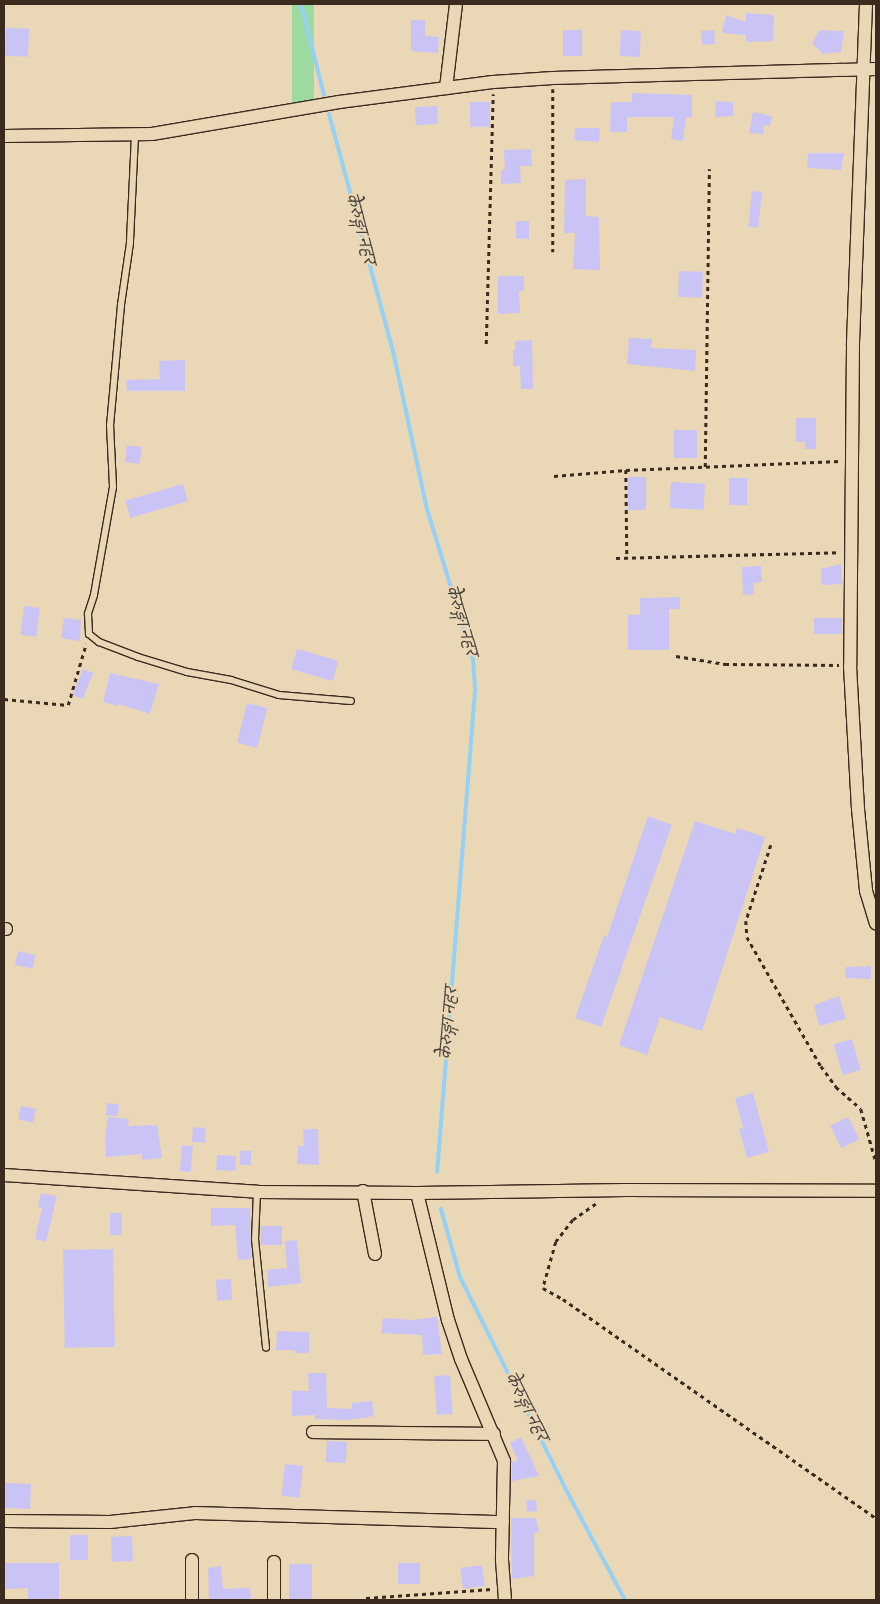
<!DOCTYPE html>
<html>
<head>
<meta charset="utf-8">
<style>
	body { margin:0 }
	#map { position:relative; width:880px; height:1604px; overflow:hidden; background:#ead7b5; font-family:Pangolin,"Playpen Sans Deva",sans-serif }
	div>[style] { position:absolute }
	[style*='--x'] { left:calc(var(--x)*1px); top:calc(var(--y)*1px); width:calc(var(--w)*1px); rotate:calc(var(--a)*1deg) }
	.green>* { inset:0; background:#9ddaa1; transform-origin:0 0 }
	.stream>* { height:4px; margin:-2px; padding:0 2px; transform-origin:2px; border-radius:2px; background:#94d1f5 }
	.building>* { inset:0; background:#cac4f6; transform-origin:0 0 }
	.path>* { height:2.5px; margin-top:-1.25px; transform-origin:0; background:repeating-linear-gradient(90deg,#3b2a1e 0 4px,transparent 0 8px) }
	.roads { filter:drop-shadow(1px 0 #3b2a1e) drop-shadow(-1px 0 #3b2a1e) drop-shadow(0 1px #3b2a1e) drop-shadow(0 -1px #3b2a1e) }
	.lane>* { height:6px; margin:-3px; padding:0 3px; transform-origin:3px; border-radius:3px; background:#ead7b5 }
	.street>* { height:12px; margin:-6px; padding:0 6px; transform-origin:6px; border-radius:6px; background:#ead7b5 }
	span { translate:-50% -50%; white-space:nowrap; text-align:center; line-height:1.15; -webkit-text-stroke:4.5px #ead7b5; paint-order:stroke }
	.water-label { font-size:15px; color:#48433e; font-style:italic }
	.frame { position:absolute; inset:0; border:5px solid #3b2a1e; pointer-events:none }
</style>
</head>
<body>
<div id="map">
	<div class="green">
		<i style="left:292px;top:4px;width:22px;height:106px"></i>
	</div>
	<div class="stream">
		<i style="--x:301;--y:4;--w:94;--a:75.8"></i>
		<i style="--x:329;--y:114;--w:245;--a:74.9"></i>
		<i style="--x:393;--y:351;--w:162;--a:77.9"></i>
		<i style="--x:427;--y:509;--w:157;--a:73"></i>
		<i style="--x:473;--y:659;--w:32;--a:86"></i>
		<i style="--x:475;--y:691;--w:482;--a:94.5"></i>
		<i style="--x:441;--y:1209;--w:71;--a:74.4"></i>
		<i style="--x:460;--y:1277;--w:236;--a:63.5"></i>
		<i style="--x:565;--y:1488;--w:127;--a:61.8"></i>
	</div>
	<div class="building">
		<i style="clip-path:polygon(746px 13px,774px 15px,773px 41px,746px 42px,746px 35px,722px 33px,726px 15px,746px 22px)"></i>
		<i style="clip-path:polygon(411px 20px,425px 20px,425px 36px,439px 37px,438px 53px,411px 51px)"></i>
		<i style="left:6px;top:28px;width:23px;height:28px;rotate:2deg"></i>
		<i style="left:563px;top:30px;width:19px;height:26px"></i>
		<i style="left:621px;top:30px;width:20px;height:26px;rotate:3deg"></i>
		<i style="left:714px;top:30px;width:14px;height:13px;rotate:86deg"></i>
		<i style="clip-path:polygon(820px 30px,844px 31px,841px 52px,823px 54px,812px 43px)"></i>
		<i style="clip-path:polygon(632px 93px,692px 95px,692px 118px,686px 117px,683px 141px,671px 139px,674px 117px,627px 117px,627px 132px,610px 132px,611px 102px,632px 102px)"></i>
		<i style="clip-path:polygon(716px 101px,733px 102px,733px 116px,715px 117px)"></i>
		<i style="left:470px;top:102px;width:20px;height:25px"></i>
		<i style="left:437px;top:106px;width:18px;height:22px;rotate:87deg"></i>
		<i style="clip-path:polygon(753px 112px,772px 116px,770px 126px,764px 125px,763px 134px,749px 133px)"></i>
		<i style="clip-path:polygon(575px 128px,600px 128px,599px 142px,574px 140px)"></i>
		<i style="clip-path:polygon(531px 149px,532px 166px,520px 166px,521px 183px,501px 184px,501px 170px,505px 170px,504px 150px)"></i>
		<i style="clip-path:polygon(808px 153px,844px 153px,841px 170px,807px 168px)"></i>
		<i style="clip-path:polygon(586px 179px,586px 216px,599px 217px,600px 270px,573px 269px,575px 233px,564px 233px,565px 180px)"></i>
		<i style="left:752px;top:191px;width:10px;height:36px;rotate:6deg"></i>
		<i style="left:516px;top:221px;width:13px;height:18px"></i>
		<i style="left:679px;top:271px;width:24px;height:26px;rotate:2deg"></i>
		<i style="clip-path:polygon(498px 276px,524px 276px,524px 291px,519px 291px,520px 313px,498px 314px)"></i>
		<i style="clip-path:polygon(629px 338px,652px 339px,651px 348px,696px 350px,695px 371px,627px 364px)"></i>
		<i style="clip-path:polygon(532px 340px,533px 389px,521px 389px,520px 366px,513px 366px,513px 350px,515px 350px,515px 341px)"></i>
		<i style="clip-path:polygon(185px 360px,185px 391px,127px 391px,126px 380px,160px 379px,159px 361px)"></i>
		<i style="clip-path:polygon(796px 418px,816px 418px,816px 449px,805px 449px,805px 442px,796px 442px)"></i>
		<i style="left:674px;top:430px;width:23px;height:28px"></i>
		<i style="left:127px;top:445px;width:15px;height:17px;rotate:8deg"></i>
		<i style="left:628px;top:477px;width:18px;height:33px"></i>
		<i style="left:729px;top:478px;width:18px;height:27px"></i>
		<i style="left:671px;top:482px;width:34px;height:26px;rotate:3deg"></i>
		<i style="left:183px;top:484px;width:18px;height:60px;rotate:74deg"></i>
		<i style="clip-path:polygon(841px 564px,842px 584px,822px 585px,821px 569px)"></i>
		<i style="clip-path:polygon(761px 566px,762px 582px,753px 583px,754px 594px,743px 595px,742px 567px)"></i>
		<i style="clip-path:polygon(680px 597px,680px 609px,669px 609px,669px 650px,628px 650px,628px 615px,640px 615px,640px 598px)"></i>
		<i style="left:24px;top:606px;width:16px;height:29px;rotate:7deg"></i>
		<i style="clip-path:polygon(64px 618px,81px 620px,80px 641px,61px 638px)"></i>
		<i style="left:814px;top:618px;width:28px;height:16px"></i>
		<i style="left:297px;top:649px;width:43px;height:21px;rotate:16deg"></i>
		<i style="left:83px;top:669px;width:11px;height:28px;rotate:22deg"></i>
		<i style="clip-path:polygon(110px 673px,159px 684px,150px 714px,118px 704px,118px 706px,103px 702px)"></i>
		<i style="left:247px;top:703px;width:21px;height:41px;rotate:14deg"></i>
		<i style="clip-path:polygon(648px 816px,672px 825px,601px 1027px,575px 1018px,604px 936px,607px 937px)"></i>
		<i style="clip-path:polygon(695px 821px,735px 834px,737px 828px,765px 837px,702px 1031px,660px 1017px,647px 1055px,619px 1045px)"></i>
		<i style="left:18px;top:951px;width:18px;height:14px;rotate:13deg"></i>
		<i style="clip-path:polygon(871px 966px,871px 979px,845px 978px,846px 967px)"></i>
		<i style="clip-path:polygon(839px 996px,846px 1019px,819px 1026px,814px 1005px)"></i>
		<i style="left:852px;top:1039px;width:32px;height:19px;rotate:74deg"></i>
		<i style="clip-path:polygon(753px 1093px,769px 1152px,747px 1158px,739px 1129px,743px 1128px,735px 1098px)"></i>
		<i style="left:107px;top:1103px;width:12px;height:12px;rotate:5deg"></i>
		<i style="left:21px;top:1106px;width:15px;height:14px;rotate:11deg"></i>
		<i style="clip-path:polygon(108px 1117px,129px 1119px,128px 1126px,157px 1125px,162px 1158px,142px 1160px,142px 1154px,106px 1157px,105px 1140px)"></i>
		<i style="left:848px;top:1117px;width:25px;height:20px;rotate:63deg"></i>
		<i style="left:193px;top:1127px;width:13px;height:15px;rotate:4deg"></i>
		<i style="clip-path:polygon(303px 1129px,318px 1129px,319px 1165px,297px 1164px,298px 1146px,304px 1146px)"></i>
		<i style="left:182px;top:1145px;width:11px;height:26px;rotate:5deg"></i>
		<i style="left:240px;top:1151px;width:11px;height:14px"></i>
		<i style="left:217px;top:1155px;width:19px;height:15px;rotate:3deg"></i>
		<i style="clip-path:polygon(41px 1193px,57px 1196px,46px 1242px,35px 1239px,42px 1208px,38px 1207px)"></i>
		<i style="clip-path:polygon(211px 1208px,250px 1208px,251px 1259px,238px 1260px,235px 1225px,211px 1226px)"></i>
		<i style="left:110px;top:1213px;width:12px;height:22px"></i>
		<i style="left:261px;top:1226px;width:21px;height:19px"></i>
		<i style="clip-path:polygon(297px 1240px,301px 1283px,268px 1287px,267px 1270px,287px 1268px,285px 1241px)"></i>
		<i style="left:113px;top:1249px;width:98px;height:50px;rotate:89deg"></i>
		<i style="left:231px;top:1279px;width:21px;height:15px;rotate:87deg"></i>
		<i style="clip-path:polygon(437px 1317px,442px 1354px,423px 1355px,422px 1335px,381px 1333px,383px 1318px,412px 1320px)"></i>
		<i style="clip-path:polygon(277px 1331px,309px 1332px,309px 1353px,295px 1353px,295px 1350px,276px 1350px)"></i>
		<i style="clip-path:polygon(308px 1373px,326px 1373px,327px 1408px,352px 1409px,352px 1403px,372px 1401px,374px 1416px,348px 1420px,315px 1419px,315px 1415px,292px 1416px,292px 1391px,309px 1391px)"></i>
		<i style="left:450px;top:1375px;width:39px;height:16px;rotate:86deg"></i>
		<i style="clip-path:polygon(521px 1437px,539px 1476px,512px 1481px,512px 1462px,518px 1461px,510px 1443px)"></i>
		<i style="left:327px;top:1441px;width:20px;height:21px;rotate:3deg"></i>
		<i style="left:285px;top:1464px;width:18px;height:32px;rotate:6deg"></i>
		<i style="left:5px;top:1483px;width:26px;height:25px;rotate:2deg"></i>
		<i style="left:536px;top:1500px;width:11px;height:10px;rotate:85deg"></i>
		<i style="clip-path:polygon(511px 1518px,536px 1518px,539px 1532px,534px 1533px,534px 1576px,512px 1579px)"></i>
		<i style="left:70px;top:1535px;width:18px;height:25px"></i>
		<i style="left:132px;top:1536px;width:25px;height:21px;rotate:88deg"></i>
		<i style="clip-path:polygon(4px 1563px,59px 1563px,59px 1600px,28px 1600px,28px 1588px,4px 1589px)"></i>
		<i style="left:398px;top:1563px;width:22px;height:21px"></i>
		<i style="left:289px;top:1564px;width:23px;height:36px"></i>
		<i style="left:482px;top:1565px;width:21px;height:22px;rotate:82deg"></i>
		<i style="clip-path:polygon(221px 1566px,223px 1589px,250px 1588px,251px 1600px,209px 1600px,208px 1568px)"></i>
	</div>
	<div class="path">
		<i style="--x:553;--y:89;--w:163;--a:90"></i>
		<i style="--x:486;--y:344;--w:250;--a:-88.4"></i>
		<i style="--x:705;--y:467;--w:298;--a:-89.2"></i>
		<i style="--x:626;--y:470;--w:88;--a:89.3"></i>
		<i style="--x:554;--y:476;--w:72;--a:-4.8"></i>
		<i style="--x:626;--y:470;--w:214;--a:-2.4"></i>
		<i style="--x:616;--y:558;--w:224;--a:-1.5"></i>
		<i style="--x:676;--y:656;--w:50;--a:9.3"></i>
		<i style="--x:725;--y:664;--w:114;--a:0.5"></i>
		<i style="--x:4;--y:699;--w:64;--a:5.4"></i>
		<i style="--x:68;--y:705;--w:64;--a:-73.6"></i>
		<i style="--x:771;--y:845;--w:80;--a:108.2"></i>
		<i style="--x:746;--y:921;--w:16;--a:86"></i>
		<i style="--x:747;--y:937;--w:149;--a:60.2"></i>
		<i style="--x:821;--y:1066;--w:26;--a:54"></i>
		<i style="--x:836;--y:1087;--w:33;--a:41"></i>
		<i style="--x:861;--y:1109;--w:55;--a:74.2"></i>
		<i style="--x:596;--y:1204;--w:28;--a:145"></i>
		<i style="--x:573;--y:1220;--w:28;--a:128"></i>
		<i style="--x:556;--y:1242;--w:48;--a:105.8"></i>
		<i style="--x:543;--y:1288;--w:23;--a:29"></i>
		<i style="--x:563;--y:1299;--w:382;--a:35"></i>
		<i style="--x:366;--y:1598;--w:126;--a:-4.1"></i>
	</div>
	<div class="roads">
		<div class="lane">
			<i style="--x:135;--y:135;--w:108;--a:92.7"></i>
			<i style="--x:130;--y:243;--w:63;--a:98.3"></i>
			<i style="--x:121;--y:305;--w:121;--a:95.2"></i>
			<i style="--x:110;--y:425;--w:62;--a:87.2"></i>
			<i style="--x:113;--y:487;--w:110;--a:100"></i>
			<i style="--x:94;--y:595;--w:20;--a:108"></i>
			<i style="--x:88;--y:614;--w:20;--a:87"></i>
			<i style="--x:89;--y:634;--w:13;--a:39"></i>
			<i style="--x:99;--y:642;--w:42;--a:21"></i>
			<i style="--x:138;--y:657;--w:51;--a:17"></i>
			<i style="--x:187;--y:672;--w:45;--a:10.3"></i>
			<i style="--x:231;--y:680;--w:50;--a:17.4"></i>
			<i style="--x:279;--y:695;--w:72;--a:4.8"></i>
			<i style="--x:257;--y:1192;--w:47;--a:92.4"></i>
			<i style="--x:255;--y:1239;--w:109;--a:84.2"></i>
		</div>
		<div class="street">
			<i style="--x:866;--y:4;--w:342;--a:92.2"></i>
			<i style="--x:853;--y:346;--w:320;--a:90.5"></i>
			<i style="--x:850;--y:666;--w:143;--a:86.8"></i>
			<i style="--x:858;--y:809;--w:82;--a:84.4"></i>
			<i style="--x:866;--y:891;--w:34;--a:73"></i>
			<i style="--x:446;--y:88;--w:85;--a:-83.2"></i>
			<i style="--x:4;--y:136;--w:148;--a:-0.8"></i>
			<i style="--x:152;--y:134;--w:190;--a:-9.7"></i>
			<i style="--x:339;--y:102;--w:155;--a:-7.4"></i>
			<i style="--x:493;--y:82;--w:60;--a:-3.8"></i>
			<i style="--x:553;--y:78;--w:323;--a:-1.6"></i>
			<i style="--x:4;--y:929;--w:2;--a:0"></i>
			<i style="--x:4;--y:1175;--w:254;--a:3.8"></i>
			<i style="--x:257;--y:1192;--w:160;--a:0.4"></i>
			<i style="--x:417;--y:1193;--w:209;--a:-0.8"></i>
			<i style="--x:626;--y:1190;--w:250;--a:0.2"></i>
			<i style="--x:363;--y:1191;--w:64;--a:79.2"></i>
			<i style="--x:417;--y:1193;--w:131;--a:76.3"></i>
			<i style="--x:448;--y:1320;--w:41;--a:71.6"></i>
			<i style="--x:461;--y:1359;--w:111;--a:67.1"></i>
			<i style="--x:504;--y:1461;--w:99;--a:91.2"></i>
			<i style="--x:502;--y:1560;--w:40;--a:85.7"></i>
			<i style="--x:313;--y:1432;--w:181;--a:0.6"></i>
			<i style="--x:4;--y:1521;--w:106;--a:0.5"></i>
			<i style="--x:110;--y:1522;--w:85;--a:-6"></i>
			<i style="--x:195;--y:1513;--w:308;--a:1.7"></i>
			<i style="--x:192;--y:1600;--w:40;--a:-90"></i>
			<i style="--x:274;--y:1600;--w:38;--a:-90"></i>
		</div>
	</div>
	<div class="water-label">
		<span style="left:360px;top:229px;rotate:75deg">केेरुङ्गा नहर</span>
		<span style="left:461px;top:621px;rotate:73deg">केेरुङ्गा नहर</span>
		<span style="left:449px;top:1023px;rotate:-85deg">केेरुङ्गा नहर</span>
		<span style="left:526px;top:1407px;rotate:63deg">केरुङ्गा नहर</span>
	</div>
	<div class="frame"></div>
</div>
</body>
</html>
